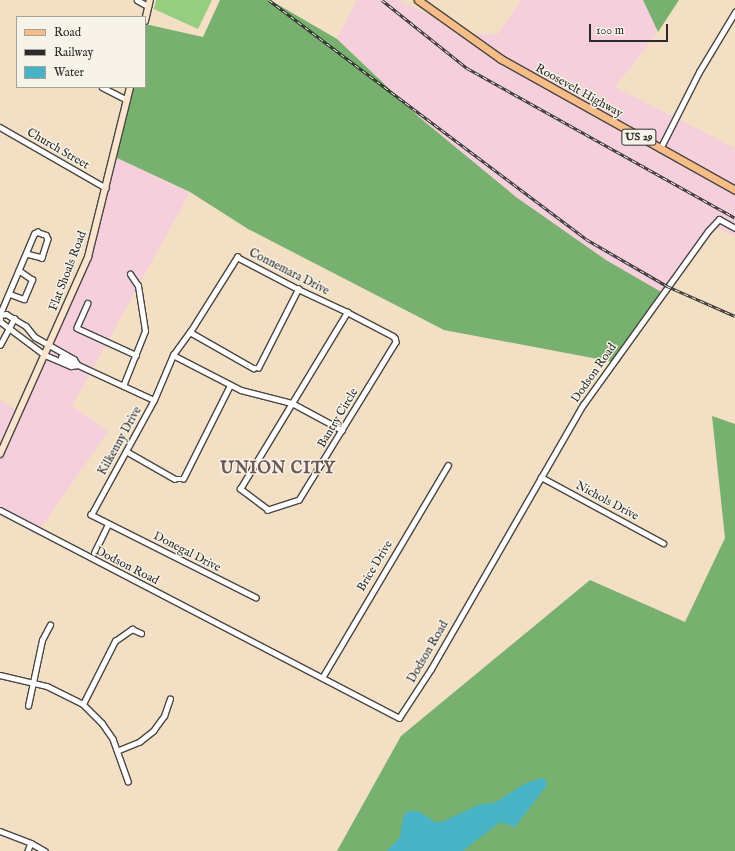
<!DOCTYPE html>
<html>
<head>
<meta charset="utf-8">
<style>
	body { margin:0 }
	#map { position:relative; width:735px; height:851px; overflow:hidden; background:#f3dfc3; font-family:"IM FELL English",serif }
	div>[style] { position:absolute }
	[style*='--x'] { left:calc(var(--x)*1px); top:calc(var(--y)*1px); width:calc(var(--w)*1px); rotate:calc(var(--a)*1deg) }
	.built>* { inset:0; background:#f5cfdb }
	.green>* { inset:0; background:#95ce81 }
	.forest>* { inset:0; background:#78b16f }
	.water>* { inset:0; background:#47b3c5 }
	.roads { filter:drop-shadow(1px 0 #494642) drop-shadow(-1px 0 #494642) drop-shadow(0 1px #494642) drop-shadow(0 -1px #494642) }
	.street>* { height:4.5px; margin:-2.25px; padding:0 2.25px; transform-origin:2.25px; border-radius:2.25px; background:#fff }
	.secondary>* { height:6px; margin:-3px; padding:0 3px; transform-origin:3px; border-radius:3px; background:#fce5cf }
	.primary>* { height:7px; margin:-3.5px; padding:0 3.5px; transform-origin:3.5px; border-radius:3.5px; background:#f7bd88 }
	.rail>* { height:3px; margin-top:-1.5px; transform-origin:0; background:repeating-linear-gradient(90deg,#f7f3e8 0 4.5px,#2b2b2b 0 9px); box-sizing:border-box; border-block:1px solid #2b2b2b }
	span { translate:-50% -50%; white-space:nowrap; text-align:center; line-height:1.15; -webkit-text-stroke:3px #f7f3e8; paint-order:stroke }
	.shield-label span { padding:1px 3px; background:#f7f3e8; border:1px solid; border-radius:3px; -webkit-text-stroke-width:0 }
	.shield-label { font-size:11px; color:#2b2b2b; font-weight:700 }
	.street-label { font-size:12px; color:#2b2b2b }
	.district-label { font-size:16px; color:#6c5654; font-weight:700; letter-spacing:1px }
	.legend { position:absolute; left:16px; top:16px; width:130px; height:72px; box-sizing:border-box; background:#f7f3e8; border:1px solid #a5a39c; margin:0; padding:5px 7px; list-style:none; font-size:12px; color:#2b2b2b }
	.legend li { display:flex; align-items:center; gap:8px; height:20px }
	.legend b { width:20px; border:1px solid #a5a39c }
	.scale { position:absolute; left:589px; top:24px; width:79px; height:18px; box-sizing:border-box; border:2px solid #2b2b2b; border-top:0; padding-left:5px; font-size:12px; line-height:14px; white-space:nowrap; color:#2b2b2b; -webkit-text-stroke:3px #f7f3e8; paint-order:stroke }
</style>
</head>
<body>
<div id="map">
	<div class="built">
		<i style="clip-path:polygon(357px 0,399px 0,467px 34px,498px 34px,521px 0,643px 0,658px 32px,615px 87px,735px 148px,735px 236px,713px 226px,663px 293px,606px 260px,516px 197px,419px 117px,337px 39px)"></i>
		<i style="clip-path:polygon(115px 157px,190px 192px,72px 406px,108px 431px,36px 535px,0 514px,0 400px,20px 412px,89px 257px)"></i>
	</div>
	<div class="green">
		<i style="clip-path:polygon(156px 0,212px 0,198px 29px,154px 9px)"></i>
	</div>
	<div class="forest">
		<i style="clip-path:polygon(220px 0,270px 0,337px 39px,419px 117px,516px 197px,606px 260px,663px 293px,619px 363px,444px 330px,248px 229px,190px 192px,115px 157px,130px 87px,145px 87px,145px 24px,203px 37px)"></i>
		<i style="clip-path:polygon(643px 0,679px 0,658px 32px)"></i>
		<i style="clip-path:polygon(712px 416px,735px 424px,735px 851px,337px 851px,401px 736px,590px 580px,685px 622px,725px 538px)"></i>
	</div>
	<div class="water">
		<i style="clip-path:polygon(542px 778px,546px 780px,547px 785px,515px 827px,500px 822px,463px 851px,387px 851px,400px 837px,403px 817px,408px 811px,418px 811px,435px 822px,441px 822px,478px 805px,496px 802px,526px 783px)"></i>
	</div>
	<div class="roads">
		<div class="street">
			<i style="--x:137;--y:0;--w:13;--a:29"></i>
			<i style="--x:102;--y:87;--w:28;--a:27"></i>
			<i style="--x:0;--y:127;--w:122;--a:29.9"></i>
			<i style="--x:660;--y:149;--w:86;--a:-63.1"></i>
			<i style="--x:699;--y:72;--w:70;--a:-59"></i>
			<i style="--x:10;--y:294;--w:15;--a:20"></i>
			<i style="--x:24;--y:299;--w:21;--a:-67"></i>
			<i style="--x:32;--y:280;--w:16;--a:-145"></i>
			<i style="--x:88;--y:303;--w:27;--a:114"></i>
			<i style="--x:77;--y:328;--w:65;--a:24.6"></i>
			<i style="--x:0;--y:314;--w:87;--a:-67"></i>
			<i style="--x:34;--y:234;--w:4;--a:-34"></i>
			<i style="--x:37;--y:232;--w:9;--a:18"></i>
			<i style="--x:46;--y:235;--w:4;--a:63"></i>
			<i style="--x:48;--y:239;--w:20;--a:108"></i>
			<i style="--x:42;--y:258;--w:16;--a:-166"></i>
			<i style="--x:0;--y:315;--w:6;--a:-9"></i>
			<i style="--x:6;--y:314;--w:23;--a:31"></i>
			<i style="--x:26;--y:326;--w:14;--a:51"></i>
			<i style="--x:35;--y:337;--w:45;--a:29.4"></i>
			<i style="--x:74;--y:359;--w:7;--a:56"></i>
			<i style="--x:0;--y:317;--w:5;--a:79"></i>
			<i style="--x:1;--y:322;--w:55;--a:36.9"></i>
			<i style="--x:45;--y:355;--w:28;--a:23"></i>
			<i style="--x:71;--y:366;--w:7;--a:-8"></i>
			<i style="--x:190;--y:332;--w:73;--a:29.7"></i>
			<i style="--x:253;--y:368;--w:5;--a:0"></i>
			<i style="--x:258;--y:368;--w:89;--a:-63.1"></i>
			<i style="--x:0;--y:345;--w:30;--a:-62"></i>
			<i style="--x:173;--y:355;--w:76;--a:27.2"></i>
			<i style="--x:241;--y:390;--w:53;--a:14.3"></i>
			<i style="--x:292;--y:403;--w:57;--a:28.4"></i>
			<i style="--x:61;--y:357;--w:102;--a:24.8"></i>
			<i style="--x:123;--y:386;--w:59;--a:-68.2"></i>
			<i style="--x:145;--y:331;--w:46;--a:-98.8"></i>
			<i style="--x:138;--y:286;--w:14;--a:-124"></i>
			<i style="--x:126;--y:451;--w:56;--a:29.7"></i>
			<i style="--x:175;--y:479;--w:8;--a:0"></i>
			<i style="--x:183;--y:479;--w:105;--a:-63.4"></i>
			<i style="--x:541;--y:477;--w:139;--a:28.4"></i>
			<i style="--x:0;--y:510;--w:450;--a:27.5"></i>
			<i style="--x:399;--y:718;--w:59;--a:-56.9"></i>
			<i style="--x:431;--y:669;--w:305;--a:-60.1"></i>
			<i style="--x:583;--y:405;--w:214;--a:-54.3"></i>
			<i style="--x:708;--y:231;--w:16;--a:-47"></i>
			<i style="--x:719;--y:219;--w:18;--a:29"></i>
			<i style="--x:94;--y:553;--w:32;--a:-64"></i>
			<i style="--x:256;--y:598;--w:185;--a:-153.3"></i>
			<i style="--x:91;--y:515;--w:131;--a:-61.3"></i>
			<i style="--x:154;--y:400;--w:49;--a:-67.1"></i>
			<i style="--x:173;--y:355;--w:29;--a:-54"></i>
			<i style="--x:190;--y:332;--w:89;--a:-57.9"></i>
			<i style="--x:237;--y:257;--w:69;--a:27.7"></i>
			<i style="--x:298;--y:289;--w:54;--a:25.1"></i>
			<i style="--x:347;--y:312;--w:52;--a:27.6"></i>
			<i style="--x:393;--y:336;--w:3;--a:45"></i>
			<i style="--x:395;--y:338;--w:4;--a:76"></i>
			<i style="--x:396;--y:342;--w:185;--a:121.5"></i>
			<i style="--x:299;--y:500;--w:33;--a:162"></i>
			<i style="--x:268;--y:510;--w:35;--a:-143"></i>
			<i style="--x:240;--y:489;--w:207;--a:-58.8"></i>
			<i style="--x:0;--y:675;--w:48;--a:13.2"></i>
			<i style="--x:47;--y:686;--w:40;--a:26.6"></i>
			<i style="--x:83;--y:704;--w:27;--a:45"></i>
			<i style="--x:102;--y:723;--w:19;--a:55"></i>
			<i style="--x:113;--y:739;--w:45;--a:70.3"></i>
			<i style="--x:322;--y:678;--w:247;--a:-59.4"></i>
			<i style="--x:83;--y:704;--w:71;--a:-63.1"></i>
			<i style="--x:115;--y:641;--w:21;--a:-35"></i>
			<i style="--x:132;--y:629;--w:10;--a:24"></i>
			<i style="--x:28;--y:706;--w:67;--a:-78"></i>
			<i style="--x:42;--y:640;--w:17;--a:-62"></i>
			<i style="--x:119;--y:750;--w:22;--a:-22"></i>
			<i style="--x:139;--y:742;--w:18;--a:-38"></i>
			<i style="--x:153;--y:731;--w:19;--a:-54"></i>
			<i style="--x:164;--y:716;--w:18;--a:-71"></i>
			<i style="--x:0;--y:831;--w:33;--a:21"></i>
			<i style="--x:31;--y:843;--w:9;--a:111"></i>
			<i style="--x:31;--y:843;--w:16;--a:30"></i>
		</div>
		<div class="secondary">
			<i style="--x:145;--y:21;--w:22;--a:-77"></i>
			<i style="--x:0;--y:454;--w:216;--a:-65.9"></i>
			<i style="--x:88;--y:257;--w:175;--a:-76.1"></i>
		</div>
		<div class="primary">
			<i style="--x:418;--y:0;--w:102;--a:35.4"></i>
			<i style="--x:501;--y:59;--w:268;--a:29.2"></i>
		</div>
	</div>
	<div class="rail">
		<i style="--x:269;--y:0;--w:397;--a:37"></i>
		<i style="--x:586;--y:239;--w:94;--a:30.1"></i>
		<i style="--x:667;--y:286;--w:74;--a:23.8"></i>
		<i style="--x:382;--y:0;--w:109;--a:38.7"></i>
		<i style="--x:467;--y:68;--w:307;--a:29.2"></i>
	</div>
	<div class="shield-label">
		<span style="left:639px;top:137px">US 29</span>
	</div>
	<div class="street-label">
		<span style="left:579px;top:91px;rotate:29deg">Roosevelt Highway</span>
		<span style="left:58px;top:149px;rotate:30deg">Church Street</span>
		<span style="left:68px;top:271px;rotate:-69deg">Flat Shoals Road</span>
		<span style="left:289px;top:272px;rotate:27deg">Connemara Drive</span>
		<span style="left:594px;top:373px;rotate:-55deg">Dodson Road</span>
		<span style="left:338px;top:418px;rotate:-59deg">Bantry Circle</span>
		<span style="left:120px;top:441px;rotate:-61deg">Kilkenny Drive</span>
		<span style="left:607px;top:501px;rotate:28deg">Nichols Drive</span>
		<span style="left:187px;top:552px;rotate:27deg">Donegal Drive</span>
		<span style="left:127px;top:566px;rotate:27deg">Dodson Road</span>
		<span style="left:375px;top:566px;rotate:-59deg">Brice Drive</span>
		<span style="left:428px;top:652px;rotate:-60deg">Dodson Road</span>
	</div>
	<div class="district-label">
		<span style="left:278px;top:469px">UNION CITY</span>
	</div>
	<ul class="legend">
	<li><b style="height:5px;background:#f7bd88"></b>Road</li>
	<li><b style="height:5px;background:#2b2b2b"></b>Railway</li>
	<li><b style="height:11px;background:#47b3c5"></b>Water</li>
	</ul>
	<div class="scale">100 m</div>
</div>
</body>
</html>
